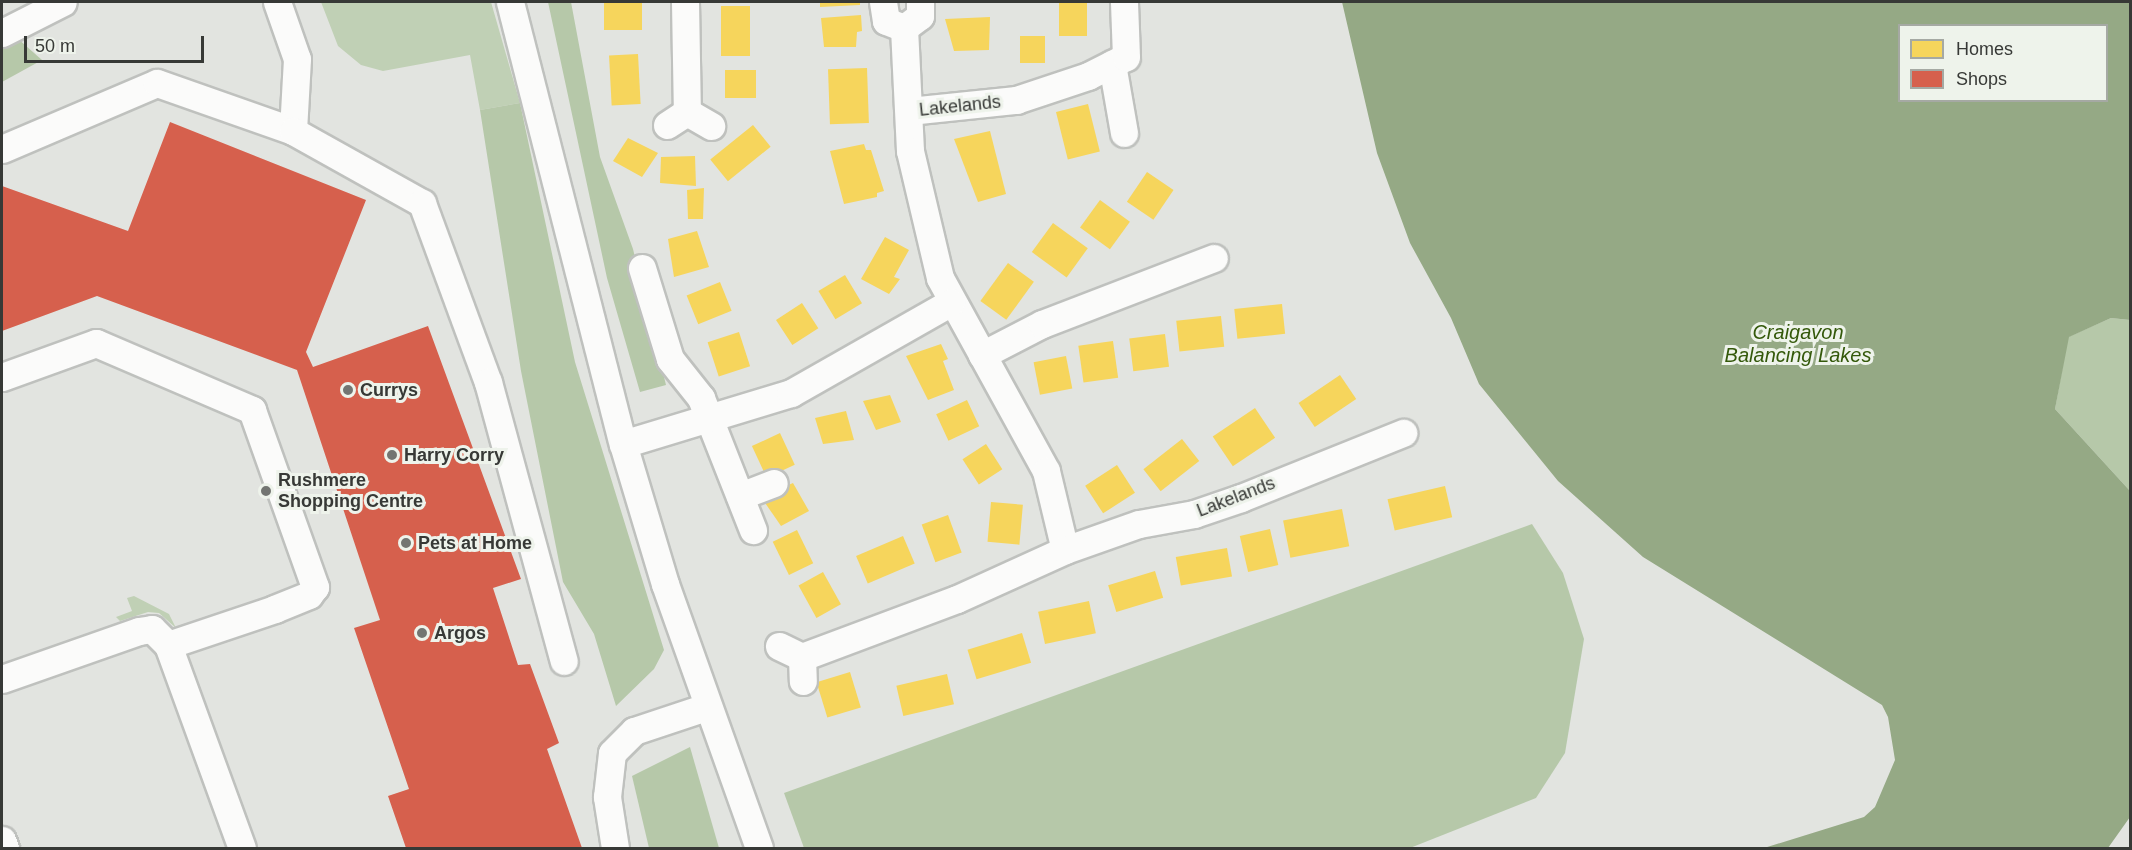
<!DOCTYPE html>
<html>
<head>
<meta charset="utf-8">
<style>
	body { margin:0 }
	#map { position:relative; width:2132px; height:850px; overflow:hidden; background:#e2e4e0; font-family:Arial,sans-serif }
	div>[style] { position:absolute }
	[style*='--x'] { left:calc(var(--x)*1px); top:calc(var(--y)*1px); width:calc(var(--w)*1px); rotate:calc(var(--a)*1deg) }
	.green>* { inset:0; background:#c0d0b5 }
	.forest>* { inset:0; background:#b6c8a9 }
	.water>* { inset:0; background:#95a985 }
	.homes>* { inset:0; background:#f6d55c; transform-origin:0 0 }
	.shops>* { inset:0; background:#d6604d }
	.roads { filter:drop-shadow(2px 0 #bfc1be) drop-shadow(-2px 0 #bfc1be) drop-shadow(0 2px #bfc1be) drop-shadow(0 -2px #bfc1be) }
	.minor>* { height:27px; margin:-13.5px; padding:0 13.5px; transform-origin:13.5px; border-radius:13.5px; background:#fbfbfa }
	.dots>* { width:16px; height:16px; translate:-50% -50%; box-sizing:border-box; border:3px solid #eef3eb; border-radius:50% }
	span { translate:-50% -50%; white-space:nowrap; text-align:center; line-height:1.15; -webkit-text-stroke:6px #eef3eb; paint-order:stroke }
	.street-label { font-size:18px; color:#373936 }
	.poi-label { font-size:18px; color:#373936; font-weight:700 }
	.left { translate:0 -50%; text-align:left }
	.water-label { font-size:20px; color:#34590b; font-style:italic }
	.frame { position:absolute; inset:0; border:3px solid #373936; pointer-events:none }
	.legend { position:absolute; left:1898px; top:24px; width:210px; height:78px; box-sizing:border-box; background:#eef3eb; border:2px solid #a5a9a3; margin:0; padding:8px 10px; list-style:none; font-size:18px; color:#373936 }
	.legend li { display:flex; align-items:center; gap:12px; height:30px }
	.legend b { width:30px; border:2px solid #a5a9a3 }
	.scale { position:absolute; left:24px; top:36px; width:180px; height:27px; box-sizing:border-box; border:3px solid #373936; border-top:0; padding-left:8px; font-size:18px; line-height:21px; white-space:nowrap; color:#373936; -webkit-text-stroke:4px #eef3eb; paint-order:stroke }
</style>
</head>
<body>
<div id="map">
	<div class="green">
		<i style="clip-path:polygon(321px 2px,491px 2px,520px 103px,480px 110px,470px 55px,383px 71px,361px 65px,338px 46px)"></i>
		<i style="clip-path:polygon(134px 596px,169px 614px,176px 628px,159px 613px,148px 612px,120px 621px,116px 617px,132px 611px,127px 598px)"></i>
	</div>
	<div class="forest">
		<i style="clip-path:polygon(548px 2px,571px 2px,600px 157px,633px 249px,666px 385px,640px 392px,607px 278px)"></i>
		<i style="clip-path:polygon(17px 38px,42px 60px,2px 82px,2px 46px)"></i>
		<i style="clip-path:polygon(520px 103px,575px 362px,664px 650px,654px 669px,616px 706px,594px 634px,563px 582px,521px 371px,480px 110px)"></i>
		<i style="clip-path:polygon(2111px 318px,2130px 320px,2130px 491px,2055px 409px,2068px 337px)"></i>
		<i style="clip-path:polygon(1532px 524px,1563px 573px,1584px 639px,1565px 753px,1536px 798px,1410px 848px,804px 848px,784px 793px)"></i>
		<i style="clip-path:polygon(690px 747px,719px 848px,649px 848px,632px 776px)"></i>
	</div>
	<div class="water">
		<i style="clip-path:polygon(evenodd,1342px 2px,2130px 2px,2130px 320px,2111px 318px,2069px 337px,2055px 409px,2130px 491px,2130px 817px,2108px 848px,1764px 848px,1864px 817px,1875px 807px,1895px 760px,1888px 717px,1882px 705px,1643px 557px,1558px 481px,1479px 384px,1451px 318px,1410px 243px,1377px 153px,1342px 2px,1900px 26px,2106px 26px,2106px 100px,1900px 100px,1900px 26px)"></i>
	</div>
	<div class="homes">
		<i style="left:604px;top:2px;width:38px;height:28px"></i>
		<i style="clip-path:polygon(820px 2px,860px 2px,860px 5px,820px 7px)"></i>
		<i style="left:1059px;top:2px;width:28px;height:34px"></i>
		<i style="left:721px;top:6px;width:29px;height:50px"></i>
		<i style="clip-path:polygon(861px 15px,862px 31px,857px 32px,856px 47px,824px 47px,821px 18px)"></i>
		<i style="clip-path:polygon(990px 17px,989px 50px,954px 51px,945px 19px)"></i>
		<i style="left:1020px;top:36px;width:25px;height:27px"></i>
		<i style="left:638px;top:54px;width:50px;height:29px;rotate:87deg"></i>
		<i style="left:867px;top:68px;width:55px;height:39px;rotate:88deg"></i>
		<i style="left:725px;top:70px;width:31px;height:28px"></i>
		<i style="left:1088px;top:104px;width:49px;height:33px;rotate:76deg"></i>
		<i style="left:753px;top:125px;width:28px;height:55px;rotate:51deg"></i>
		<i style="clip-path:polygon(990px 131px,1006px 194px,978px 202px,954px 139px)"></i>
		<i style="clip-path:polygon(628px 138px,658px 153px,642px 177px,613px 161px)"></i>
		<i style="clip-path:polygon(864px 144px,866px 150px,871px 150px,884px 191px,877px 193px,877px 197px,844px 204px,830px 151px)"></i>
		<i style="clip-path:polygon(695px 156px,696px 186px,660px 183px,661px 157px)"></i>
		<i style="left:1147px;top:172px;width:32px;height:36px;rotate:34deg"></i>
		<i style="clip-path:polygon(704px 188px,703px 219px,688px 219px,687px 190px)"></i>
		<i style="left:1100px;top:200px;width:37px;height:34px;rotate:36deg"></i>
		<i style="left:1053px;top:223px;width:43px;height:36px;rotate:36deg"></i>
		<i style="clip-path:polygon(697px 231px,709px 267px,674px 277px,668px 239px)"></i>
		<i style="clip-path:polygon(885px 237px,909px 250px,894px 277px,900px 279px,889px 294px,861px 279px)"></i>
		<i style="left:1008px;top:263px;width:32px;height:47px;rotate:36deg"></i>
		<i style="left:845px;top:275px;width:33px;height:31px;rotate:59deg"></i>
		<i style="left:720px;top:282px;width:31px;height:36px;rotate:68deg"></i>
		<i style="left:802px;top:303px;width:30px;height:31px;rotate:57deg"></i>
		<i style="left:1282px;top:304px;width:30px;height:48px;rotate:84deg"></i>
		<i style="left:1221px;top:316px;width:31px;height:45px;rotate:84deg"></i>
		<i style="left:739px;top:332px;width:36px;height:33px;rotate:72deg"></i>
		<i style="left:1165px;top:334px;width:33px;height:36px;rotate:83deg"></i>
		<i style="left:1113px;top:341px;width:37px;height:35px;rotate:82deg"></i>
		<i style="clip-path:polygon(941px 344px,948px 359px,943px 361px,954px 390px,928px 400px,906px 356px)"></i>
		<i style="left:1066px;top:356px;width:33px;height:33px;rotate:79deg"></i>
		<i style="left:1340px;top:375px;width:29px;height:50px;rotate:56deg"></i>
		<i style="clip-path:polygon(890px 395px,901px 422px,876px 430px,863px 401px)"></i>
		<i style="left:967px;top:400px;width:29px;height:34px;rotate:65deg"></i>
		<i style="left:1255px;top:408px;width:36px;height:51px;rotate:56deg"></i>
		<i style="clip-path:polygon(846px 411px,854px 440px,823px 444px,815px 418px)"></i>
		<i style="left:780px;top:433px;width:35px;height:31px;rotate:65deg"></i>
		<i style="left:1182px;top:439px;width:28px;height:49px;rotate:52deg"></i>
		<i style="left:986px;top:444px;width:30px;height:28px;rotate:57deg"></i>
		<i style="left:1117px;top:465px;width:33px;height:38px;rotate:57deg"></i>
		<i style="clip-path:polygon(793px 483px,809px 511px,781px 526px,761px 497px)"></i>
		<i style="left:1445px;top:486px;width:32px;height:59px;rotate:77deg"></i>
		<i style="left:991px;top:502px;width:32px;height:40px;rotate:5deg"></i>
		<i style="left:1342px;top:509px;width:38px;height:60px;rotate:79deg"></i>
		<i style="left:948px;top:515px;width:40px;height:28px;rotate:70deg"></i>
		<i style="left:1270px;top:529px;width:37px;height:31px;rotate:77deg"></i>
		<i style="left:797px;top:530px;width:37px;height:27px;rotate:64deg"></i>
		<i style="left:903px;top:536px;width:30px;height:51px;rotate:67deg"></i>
		<i style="left:1227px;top:548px;width:29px;height:52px;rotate:80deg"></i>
		<i style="left:1155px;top:571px;width:28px;height:49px;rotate:73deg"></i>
		<i style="left:823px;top:572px;width:37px;height:28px;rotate:61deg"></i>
		<i style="left:1089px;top:601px;width:33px;height:52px;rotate:78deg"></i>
		<i style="left:1022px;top:633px;width:31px;height:57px;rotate:73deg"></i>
		<i style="left:850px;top:672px;width:37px;height:35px;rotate:73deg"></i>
		<i style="left:947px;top:674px;width:31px;height:52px;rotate:77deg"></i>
	</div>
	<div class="shops">
		<i style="clip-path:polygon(170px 122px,366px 200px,306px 352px,313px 367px,428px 326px,521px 579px,493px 588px,518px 665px,530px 664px,559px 743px,547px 749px,582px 848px,406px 848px,388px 796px,409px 789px,354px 628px,380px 620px,297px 370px,97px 296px,2px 331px,2px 186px,128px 231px)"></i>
	</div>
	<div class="roads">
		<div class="minor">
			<i style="--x:277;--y:2;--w:60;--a:70.7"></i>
			<i style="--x:297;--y:59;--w:72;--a:93.2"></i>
			<i style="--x:510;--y:2;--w:456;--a:75.7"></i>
			<i style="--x:623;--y:444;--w:146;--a:73.3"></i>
			<i style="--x:665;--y:584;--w:280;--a:70.4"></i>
			<i style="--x:685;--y:2;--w:110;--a:89"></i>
			<i style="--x:883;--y:2;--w:19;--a:81"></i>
			<i style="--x:886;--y:21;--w:19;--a:21"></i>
			<i style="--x:904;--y:28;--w:20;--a:-37"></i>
			<i style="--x:920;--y:16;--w:14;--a:-90"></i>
			<i style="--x:904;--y:28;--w:123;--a:87.2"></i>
			<i style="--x:910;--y:151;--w:130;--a:76.7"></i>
			<i style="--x:940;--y:278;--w:220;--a:61.2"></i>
			<i style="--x:1046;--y:471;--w:81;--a:76.5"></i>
			<i style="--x:2;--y:33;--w:68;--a:-26.9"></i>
			<i style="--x:1112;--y:64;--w:70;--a:80.1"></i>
			<i style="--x:909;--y:111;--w:108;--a:-5.9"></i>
			<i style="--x:1016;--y:100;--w:76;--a:-18.4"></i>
			<i style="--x:1088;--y:76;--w:42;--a:-26.6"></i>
			<i style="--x:1126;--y:57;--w:55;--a:-92.1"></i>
			<i style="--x:667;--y:125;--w:24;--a:-33"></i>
			<i style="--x:687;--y:112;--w:28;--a:30"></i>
			<i style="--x:2;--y:149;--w:168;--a:-23.1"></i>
			<i style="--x:157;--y:83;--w:144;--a:19.4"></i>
			<i style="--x:293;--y:131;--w:148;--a:29.2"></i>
			<i style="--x:422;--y:203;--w:191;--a:69.8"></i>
			<i style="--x:488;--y:382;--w:289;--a:74.8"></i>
			<i style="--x:642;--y:268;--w:95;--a:72.9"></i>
			<i style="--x:670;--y:359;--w:50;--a:51.5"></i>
			<i style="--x:701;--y:398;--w:142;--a:68.5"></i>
			<i style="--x:982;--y:355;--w:68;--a:-27.3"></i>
			<i style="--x:1042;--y:324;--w:184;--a:-21"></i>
			<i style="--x:2;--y:377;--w:100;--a:-19.9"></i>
			<i style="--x:96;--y:343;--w:170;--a:23.2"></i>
			<i style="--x:252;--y:410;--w:188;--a:70.4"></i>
			<i style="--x:315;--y:587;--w:10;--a:127"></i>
			<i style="--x:309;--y:595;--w:37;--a:158"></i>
			<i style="--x:275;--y:609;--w:113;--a:161.4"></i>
			<i style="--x:168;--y:645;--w:216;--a:70"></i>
			<i style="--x:623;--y:444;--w:176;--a:-16.9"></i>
			<i style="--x:791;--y:393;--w:184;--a:-29.6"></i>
			<i style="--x:740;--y:496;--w:36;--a:-21"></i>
			<i style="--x:779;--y:646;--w:25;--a:26"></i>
			<i style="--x:802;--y:657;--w:24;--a:88"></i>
			<i style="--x:802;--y:657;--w:165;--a:-20.5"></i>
			<i style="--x:957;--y:599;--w:119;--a:-24.4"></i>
			<i style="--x:1065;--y:550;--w:78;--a:-19.4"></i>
			<i style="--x:1139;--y:524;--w:56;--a:-10.3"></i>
			<i style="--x:1194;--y:514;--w:50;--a:-18.8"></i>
			<i style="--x:1241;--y:498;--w:175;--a:-21.9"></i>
			<i style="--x:2;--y:679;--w:145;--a:-19.3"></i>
			<i style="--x:139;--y:631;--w:13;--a:-9"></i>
			<i style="--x:152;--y:629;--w:23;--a:45"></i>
			<i style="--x:2;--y:840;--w:9;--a:69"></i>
			<i style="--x:615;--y:848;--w:52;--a:-98.9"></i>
			<i style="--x:607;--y:797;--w:44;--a:-83.5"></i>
			<i style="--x:612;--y:753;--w:31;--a:-45"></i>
			<i style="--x:634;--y:731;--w:76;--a:-18.4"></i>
		</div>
	</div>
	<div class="dots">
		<i style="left:348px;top:390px;background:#737572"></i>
		<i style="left:392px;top:455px;background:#737572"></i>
		<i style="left:266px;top:491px;background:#737572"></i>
		<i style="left:406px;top:543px;background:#737572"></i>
		<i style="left:422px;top:633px;background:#737572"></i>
	</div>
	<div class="street-label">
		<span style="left:960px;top:106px;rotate:-6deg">Lakelands</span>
		<span style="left:1236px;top:497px;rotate:-21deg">Lakelands</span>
	</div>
	<div class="poi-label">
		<span class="left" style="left:360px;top:390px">Currys</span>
		<span class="left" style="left:404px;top:455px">Harry Corry</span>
		<span class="left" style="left:278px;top:491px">Rushmere<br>Shopping Centre</span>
		<span class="left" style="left:418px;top:543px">Pets at Home</span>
		<span class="left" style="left:434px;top:633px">Argos</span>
	</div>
	<div class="water-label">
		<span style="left:1798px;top:344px">Craigavon<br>Balancing Lakes</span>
	</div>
	<div class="frame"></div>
	<ul class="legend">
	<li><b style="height:16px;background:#f6d55c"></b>Homes</li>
	<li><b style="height:16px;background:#d6604d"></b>Shops</li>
	</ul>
	<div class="scale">50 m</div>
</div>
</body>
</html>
